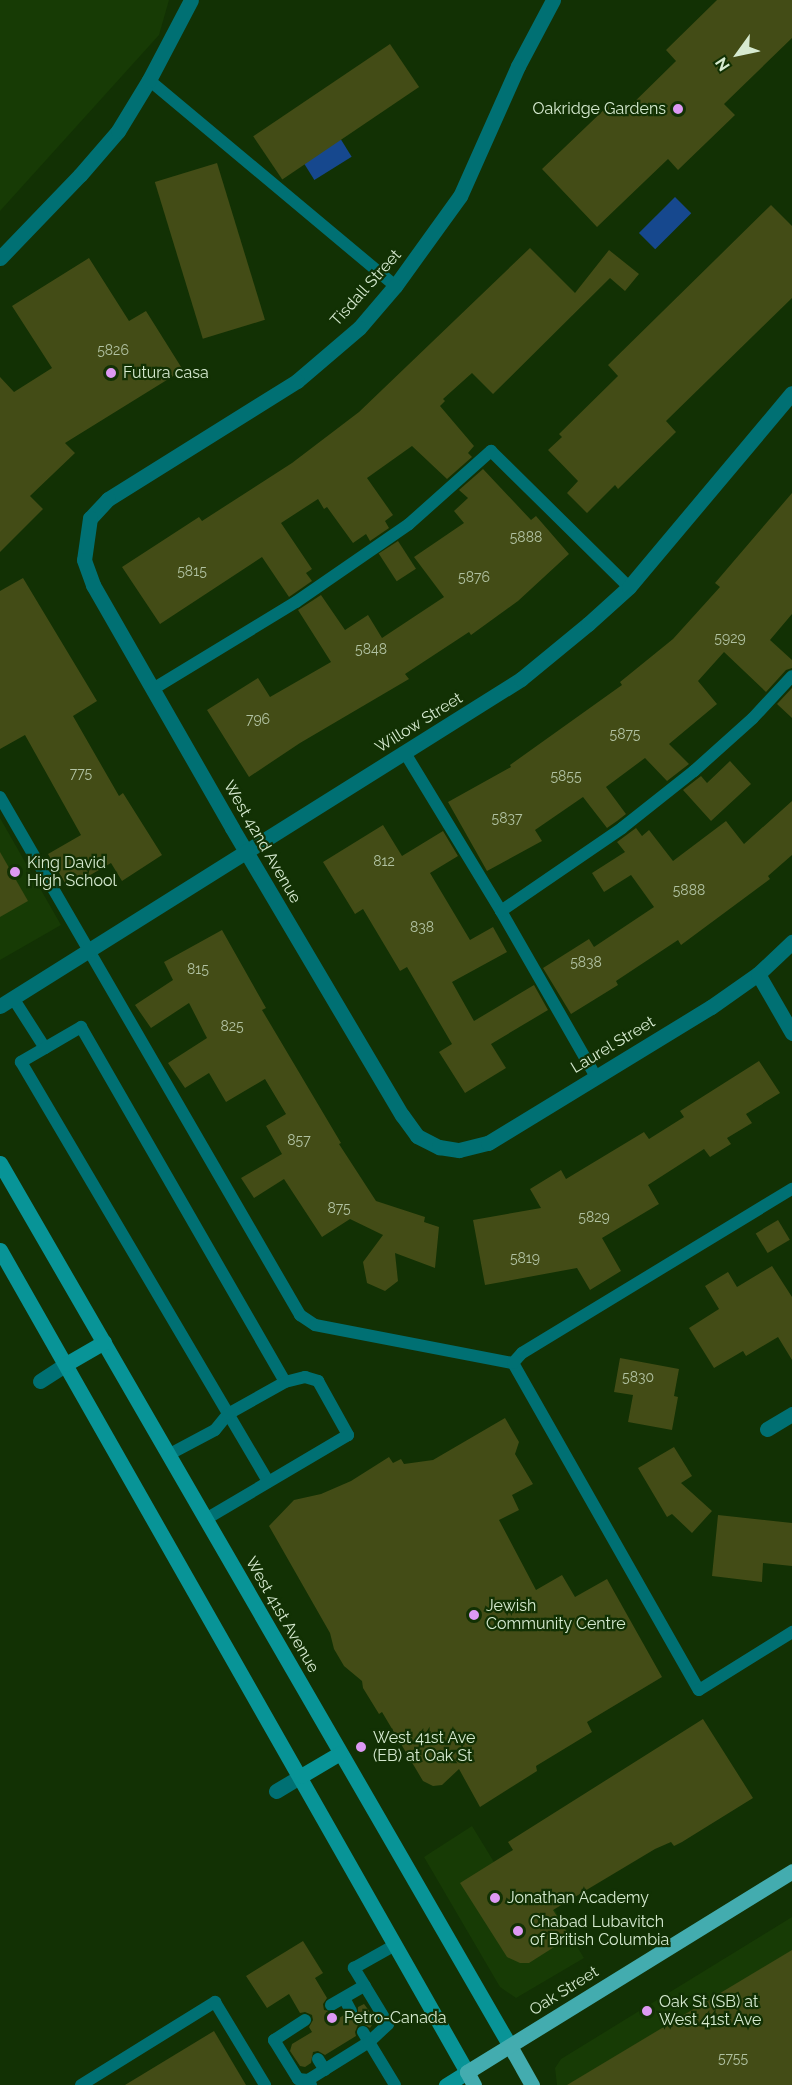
<!DOCTYPE html>
<html>
<head>
<meta charset="utf-8">
<style>
	body { margin:0 }
	#map { position:relative; width:792px; height:2085px; overflow:hidden; background:#123104; font-family:Raleway,sans-serif }
	div>[style] { position:absolute }
	[style*='--x'] { left:calc(var(--x)*1px); top:calc(var(--y)*1px); width:calc(var(--w)*1px); rotate:calc(var(--a)*1deg) }
	.built>* { inset:0; background:#173b05 }
	.water>* { inset:0; background:#16488e; transform-origin:0 0 }
	.building>* { inset:0; background:#434c16; transform-origin:0 0 }
	.service>* { height:12px; margin:-6px; padding:0 6px; transform-origin:6px; border-radius:6px; background:#007073 }
	.minor>* { height:15px; margin:-7.5px; padding:0 7.5px; transform-origin:7.5px; border-radius:7.5px; background:#007073 }
	.secondary>* { height:15px; margin:-7.5px; padding:0 7.5px; transform-origin:7.5px; border-radius:7.5px; background:#089497 }
	.primary>* { height:15px; margin:-7.5px; padding:0 7.5px; transform-origin:7.5px; border-radius:7.5px; background:#43acaf }
	.dots>* { width:16px; height:16px; translate:-50% -50%; box-sizing:border-box; border:3px solid #123104; border-radius:50% }
	span { translate:-50% -50%; white-space:nowrap; text-align:center; line-height:1.15; -webkit-text-stroke:4.5px #123104; paint-order:stroke }
	.number-label { font-size:14px; color:#b1c2a2 }
	.number-label span { -webkit-text-stroke-width:0 }
	.poi-label { font-size:16px; color:#d6ead0 }
	.right { translate:-100% -50%; text-align:right }
	.left { translate:0 -50%; text-align:left }
	.street-label { font-size:16px; color:#d6ead0 }
	.north { position:absolute; left:708px; top:24px; width:60px; height:60px; -webkit-text-stroke:4px #123104; paint-order:stroke; rotate:237deg; font-size:16px; font-weight:700; line-height:24px; text-align:center; color:#d6ead0 }
	.north::after { content:''; display:block; margin:auto; width:21px; height:27px; background:#d6ead0; clip-path:polygon(50% 0,100% 100%,50% 72%,0 100%) }
</style>
</head>
<body>
<div id="map">
	<div class="built">
		<i style="clip-path:polygon(0 0,169px 0,159px 35px,0 211px)"></i>
		<i style="clip-path:polygon(0 818px,61px 925px,0 960px)"></i>
		<i style="clip-path:polygon(472px 1826px,511px 1890px,534px 1876px,584px 1958px,516px 1998px,500px 1987px,424px 1857px)"></i>
		<i style="clip-path:polygon(792px 1917px,792px 2085px,557px 2085px,555px 2068px,561px 2059px)"></i>
	</div>
	<div class="water">
		<i style="left:340px;top:138px;width:22px;height:44px;rotate:58deg"></i>
		<i style="left:675px;top:197px;width:23px;height:51px;rotate:45deg"></i>
	</div>
	<div class="building">
		<i style="clip-path:polygon(717px 0,792px 0,792px 38px,724px 104px,735px 115px,678px 170px,668px 159px,597px 227px,542px 169px,611px 103px,622px 114px,676px 61px,666px 50px)"></i>
		<i style="left:390px;top:44px;width:52px;height:165px;rotate:56deg"></i>
		<i style="left:217px;top:163px;width:164px;height:65px;rotate:73deg"></i>
		<i style="clip-path:polygon(771px 205px,792px 226px,792px 298px,666px 421px,676px 432px,618px 489px,615px 485px,587px 513px,567px 493px,578px 481px,548px 450px,562px 437px,559px 434px,618px 376px,608px 365px)"></i>
		<i style="clip-path:polygon(530px 248px,575px 293px,609px 250px,639px 274px,625px 291px,610px 278px,493px 394px,472px 373px,443px 399px,445px 401px,440px 406px,474px 446px,468px 453px,472px 457px,447px 479px,412px 446px,367px 478px,393px 515px,385px 521px,389px 528px,370px 541px,366px 534px,353px 543px,327px 507px,324px 509px,318px 499px,281px 523px,312px 569px,306px 573px,312px 581px,289px 597px,262px 557px,160px 624px,122px 567px,199px 517px,202px 521px,292px 463px,359px 412px)"></i>
		<i style="clip-path:polygon(89px 258px,129px 321px,146px 311px,183px 370px,65px 443px,75px 453px,30px 496px,43px 509px,0 552px,0 377px,14px 392px,52px 368px,12px 306px)"></i>
		<i style="clip-path:polygon(483px 469px,531px 520px,536px 516px,569px 554px,518px 601px,471px 635px,469px 632px,405px 674px,409px 679px,300px 743px,249px 777px,207px 710px,258px 678px,270px 697px,331px 662px,298px 610px,321px 595px,345px 630px,368px 615px,382px 638px,444px 597px,414px 557px,464px 523px,454px 511px,468px 498px,459px 490px)"></i>
		<i style="clip-path:polygon(792px 493px,792px 614px,770px 640px,792px 660px,792px 668px,786px 670px,766px 692px,724px 652px,698px 681px,717px 704px,669px 744px,689px 764px,667px 781px,645px 758px,606px 787px,626px 814px,617px 821px,607px 828px,583px 797px,535px 830px,542px 841px,487px 871px,448px 802px,511px 767px,510px 765px,622px 685px,620px 682px,673px 639px,720px 587px,715px 583px)"></i>
		<i style="left:398px;top:541px;width:33px;height:23px;rotate:57deg"></i>
		<i style="clip-path:polygon(23px 578px,97px 701px,73px 716px,119px 796px,123px 793px,162px 855px,122px 881px,111px 863px,68px 888px,48px 854px,81px 835px,25px 735px,0 749px,0 591px)"></i>
		<i style="clip-path:polygon(792px 688px,792px 718px,777px 704px)"></i>
		<i style="clip-path:polygon(730px 761px,751px 784px,711px 821px,683px 790px,701px 776px,707px 783px)"></i>
		<i style="clip-path:polygon(792px 801px,792px 855px,768px 876px,770px 879px,681px 945px,678px 940px,616px 981px,618px 985px,571px 1014px,543px 968px,589px 939px,594px 947px,654px 907px,631px 875px,604px 892px,592px 873px,625px 852px,617px 842px,636px 828px,642px 836px,649px 830px,673px 861px,726px 821px,744px 844px)"></i>
		<i style="clip-path:polygon(383px 825px,402px 856px,443px 831px,458px 856px,430px 873px,470px 940px,493px 927px,507px 952px,452px 982px,474px 1021px,534px 985px,548px 1010px,491px 1044px,506px 1068px,465px 1093px,439px 1052px,452px 1044px,407px 967px,400px 971px,363px 909px,355px 914px,323px 862px)"></i>
		<i style="clip-path:polygon(0 852px,28px 901px,0 917px)"></i>
		<i style="clip-path:polygon(222px 930px,266px 1008px,262px 1010px,341px 1143px,339px 1144px,376px 1201px,425px 1217px,424px 1222px,439px 1227px,435px 1268px,395px 1253px,398px 1281px,385px 1291px,367px 1283px,363px 1262px,383px 1235px,350px 1219px,322px 1237px,284px 1179px,254px 1198px,241px 1178px,282px 1154px,266px 1126px,286px 1114px,265px 1079px,226px 1102px,209px 1073px,185px 1088px,168px 1063px,207px 1038px,189px 1003px,151px 1028px,135px 1005px,173px 980px,164px 962px)"></i>
		<i style="clip-path:polygon(759px 1061px,780px 1093px,746px 1114px,752px 1123px,727px 1138px,731px 1144px,710px 1157px,704px 1149px,648px 1185px,659px 1204px,602px 1238px,621px 1271px,590px 1290px,577px 1268px,485px 1285px,473px 1220px,541px 1208px,530px 1189px,561px 1170px,566px 1179px,644px 1132px,649px 1139px,684px 1117px,680px 1111px)"></i>
		<i style="left:778px;top:1220px;width:23px;height:26px;rotate:59deg"></i>
		<i style="clip-path:polygon(772px 1266px,792px 1297px,792px 1360px,778px 1337px,746px 1356px,743px 1351px,714px 1368px,689px 1328px,719px 1309px,705px 1286px,728px 1272px,737px 1287px)"></i>
		<i style="clip-path:polygon(620px 1358px,679px 1369px,674px 1396px,678px 1397px,672px 1430px,628px 1422px,633px 1395px,614px 1392px)"></i>
		<i style="clip-path:polygon(505px 1418px,519px 1442px,515px 1454px,533px 1484px,512px 1495px,519px 1510px,499px 1520px,536px 1590px,562px 1575px,575px 1597px,607px 1579px,662px 1677px,587px 1722px,592px 1732px,536px 1766px,537px 1771px,480px 1807px,459px 1769px,442px 1785px,433px 1786px,423px 1781px,382px 1712px,379px 1714px,363px 1688px,362px 1681px,344px 1666px,334px 1649px,330px 1633px,269px 1526px,294px 1500px,321px 1494px,351px 1481px,389px 1457px,393px 1463px,401px 1459px,404px 1464px,433px 1460px)"></i>
		<i style="clip-path:polygon(674px 1447px,692px 1476px,681px 1483px,712px 1511px,692px 1533px,672px 1514px,667px 1517px,638px 1468px)"></i>
		<i style="clip-path:polygon(718px 1515px,792px 1523px,792px 1566px,763px 1563px,762px 1582px,712px 1576px)"></i>
		<i style="clip-path:polygon(703px 1719px,753px 1798px,682px 1842px,674px 1846px,671px 1842px,655px 1849px,553px 1910px,570px 1937px,529px 1963px,520px 1963px,507px 1957px,460px 1883px,513px 1850px,508px 1842px)"></i>
		<i style="clip-path:polygon(303px 1941px,323px 1973px,315px 1978px,327px 1998px,323px 2004px,324px 2010px,335px 2012px,339px 2018px,344px 2015px,351px 2019px,358px 2016px,358px 2007px,364px 2004px,376px 2020px,370px 2028px,363px 2024px,358px 2025px,355px 2032px,356px 2036px,325px 2055px,318px 2051px,313px 2052px,311px 2063px,305px 2067px,300px 2066px,290px 2051px,292px 2044px,312px 2032px,309px 2027px,313px 2020px,312px 2015px,305px 2012px,300px 2013px,289px 1994px,267px 2008px,246px 1976px)"></i>
		<i style="clip-path:polygon(792px 1950px,792px 2085px,567px 2085px)"></i>
		<i style="clip-path:polygon(214px 2031px,246px 2085px,125px 2085px)"></i>
	</div>
	<div class="service">
		<i style="--x:149;--y:80;--w:321;--a:39.9"></i>
		<i style="--x:153;--y:689;--w:167;--a:-31.3"></i>
		<i style="--x:296;--y:602;--w:137;--a:-34.6"></i>
		<i style="--x:409;--y:524;--w:110;--a:-41.7"></i>
		<i style="--x:491;--y:451;--w:194;--a:44.6"></i>
		<i style="--x:405;--y:753;--w:185;--a:58.7"></i>
		<i style="--x:501;--y:911;--w:191;--a:60.2"></i>
		<i style="--x:0;--y:797;--w:599;--a:59.92"></i>
		<i style="--x:300;--y:1315;--w:18;--a:34"></i>
		<i style="--x:315;--y:1325;--w:202;--a:10.9"></i>
		<i style="--x:513;--y:1363;--w:376;--a:60.4"></i>
		<i style="--x:699;--y:1690;--w:110;--a:-31.9"></i>
		<i style="--x:501;--y:911;--w:147;--a:-34.4"></i>
		<i style="--x:622;--y:828;--w:92;--a:-38.4"></i>
		<i style="--x:694;--y:771;--w:79;--a:-41.9"></i>
		<i style="--x:753;--y:718;--w:57;--a:-47.1"></i>
		<i style="--x:13;--y:998;--w:59;--a:57.4"></i>
		<i style="--x:45;--y:1048;--w:28;--a:150"></i>
		<i style="--x:21;--y:1062;--w:487;--a:59.5"></i>
		<i style="--x:45;--y:1048;--w:42;--a:-30.3"></i>
		<i style="--x:81;--y:1027;--w:409;--a:60.1"></i>
		<i style="--x:513;--y:1363;--w:13;--a:-48"></i>
		<i style="--x:522;--y:1353;--w:316;--a:-31.3"></i>
		<i style="--x:168;--y:1455;--w:53;--a:-28"></i>
		<i style="--x:215;--y:1430;--w:21;--a:-51"></i>
		<i style="--x:228;--y:1414;--w:65;--a:-29.3"></i>
		<i style="--x:285;--y:1382;--w:21;--a:-14"></i>
		<i style="--x:305;--y:1377;--w:14;--a:17"></i>
		<i style="--x:318;--y:1381;--w:62;--a:60.9"></i>
		<i style="--x:348;--y:1435;--w:165;--a:149.4"></i>
		<i style="--x:344;--y:1998;--w:15;--a:62"></i>
		<i style="--x:331;--y:2005;--w:39;--a:-30"></i>
		<i style="--x:305;--y:2020;--w:37;--a:147"></i>
		<i style="--x:274;--y:2040;--w:46;--a:58.4"></i>
		<i style="--x:298;--y:2079;--w:10;--a:6"></i>
		<i style="--x:363;--y:2032;--w:12;--a:59"></i>
		<i style="--x:369;--y:2042;--w:26;--a:-43"></i>
		<i style="--x:388;--y:2024;--w:66;--a:-121.3"></i>
		<i style="--x:354;--y:1968;--w:47;--a:-29.3"></i>
		<i style="--x:318;--y:2059;--w:13;--a:58"></i>
		<i style="--x:81;--y:2085;--w:158;--a:-31.8"></i>
		<i style="--x:215;--y:2002;--w:97;--a:58.9"></i>
		<i style="--x:311;--y:2085;--w:6;--a:-121"></i>
		<i style="--x:308;--y:2080;--w:72;--a:-31.9"></i>
		<i style="--x:369;--y:2042;--w:50;--a:58.8"></i>
	</div>
	<div class="minor">
		<i style="--x:553;--y:0;--w:75;--a:117.9"></i>
		<i style="--x:518;--y:66;--w:142;--a:114"></i>
		<i style="--x:460;--y:196;--w:111;--a:125.8"></i>
		<i style="--x:395;--y:286;--w:55;--a:130.6"></i>
		<i style="--x:359;--y:328;--w:82;--a:139.5"></i>
		<i style="--x:297;--y:381;--w:223;--a:148"></i>
		<i style="--x:108;--y:499;--w:26;--a:133"></i>
		<i style="--x:90;--y:518;--w:42;--a:98.1"></i>
		<i style="--x:84;--y:560;--w:27;--a:70"></i>
		<i style="--x:93;--y:585;--w:280;--a:60.2"></i>
		<i style="--x:232;--y:828;--w:334;--a:59.4"></i>
		<i style="--x:402;--y:1115;--w:26;--a:54"></i>
		<i style="--x:417;--y:1136;--w:25;--a:27"></i>
		<i style="--x:439;--y:1147;--w:20;--a:9"></i>
		<i style="--x:459;--y:1150;--w:30;--a:-14"></i>
		<i style="--x:488;--y:1143;--w:261;--a:-31.4"></i>
		<i style="--x:711;--y:1007;--w:57;--a:-35.1"></i>
		<i style="--x:758;--y:974;--w:47;--a:-43.3"></i>
		<i style="--x:0;--y:258;--w:115;--a:-46.1"></i>
		<i style="--x:80;--y:175;--w:58;--a:-49.2"></i>
		<i style="--x:118;--y:131;--w:60;--a:-58.7"></i>
		<i style="--x:149;--y:80;--w:90;--a:-62.3"></i>
		<i style="--x:758;--y:974;--w:68;--a:60"></i>
		<i style="--x:0;--y:1006;--w:615;--a:-32.11"></i>
		<i style="--x:521;--y:679;--w:87;--a:-39.4"></i>
		<i style="--x:588;--y:624;--w:55;--a:-42.1"></i>
		<i style="--x:629;--y:587;--w:253;--a:-50"></i>
		<i style="--x:40;--y:1381;--w:31;--a:-33"></i>
		<i style="--x:767;--y:1429;--w:29;--a:-31"></i>
		<i style="--x:276;--y:1791;--w:29;--a:-31"></i>
	</div>
	<div class="secondary">
		<i style="--x:0;--y:1163;--w:1020;--a:59.99"></i>
		<i style="--x:0;--y:1250;--w:945;--a:60.4"></i>
		<i style="--x:467;--y:2072;--w:25;--a:148"></i>
		<i style="--x:66;--y:1364;--w:44;--a:-30.1"></i>
		<i style="--x:301;--y:1776;--w:45;--a:-30.5"></i>
	</div>
	<div class="primary">
		<i style="--x:510;--y:2046;--w:45;--a:60.6"></i>
		<i style="--x:474;--y:2085;--w:15;--a:-118"></i>
		<i style="--x:467;--y:2072;--w:382;--a:-31.7"></i>
	</div>
	<div class="dots">
		<i style="left:678px;top:109px;background:#dd99f3"></i>
		<i style="left:111px;top:373px;background:#dd99f3"></i>
		<i style="left:15px;top:872px;background:#dd99f3"></i>
		<i style="left:474px;top:1615px;background:#dd99f3"></i>
		<i style="left:361px;top:1747px;background:#dd99f3"></i>
		<i style="left:495px;top:1898px;background:#dd99f3"></i>
		<i style="left:518px;top:1931px;background:#dd99f3"></i>
		<i style="left:647px;top:2011px;background:#dd99f3"></i>
		<i style="left:332px;top:2018px;background:#dd99f3"></i>
	</div>
	<div class="number-label">
		<span style="left:113px;top:350px">5826</span>
		<span style="left:526px;top:537px">5888</span>
		<span style="left:192px;top:571px">5815</span>
		<span style="left:474px;top:577px">5876</span>
		<span style="left:730px;top:638px">5929</span>
		<span style="left:371px;top:649px">5848</span>
		<span style="left:258px;top:719px">796</span>
		<span style="left:625px;top:734px">5875</span>
		<span style="left:81px;top:773px">775</span>
		<span style="left:566px;top:776px">5855</span>
		<span style="left:507px;top:818px">5837</span>
		<span style="left:384px;top:861px">812</span>
		<span style="left:689px;top:890px">5888</span>
		<span style="left:422px;top:927px">838</span>
		<span style="left:586px;top:962px">5838</span>
		<span style="left:198px;top:969px">815</span>
		<span style="left:232px;top:1026px">825</span>
		<span style="left:299px;top:1140px">857</span>
		<span style="left:339px;top:1208px">875</span>
		<span style="left:594px;top:1217px">5829</span>
		<span style="left:525px;top:1258px">5819</span>
		<span style="left:638px;top:1377px">5830</span>
		<span style="left:733px;top:2058px">5755</span>
	</div>
	<div class="poi-label">
		<span class="right" style="left:666px;top:109px">Oakridge Gardens</span>
		<span class="left" style="left:123px;top:373px">Futura casa</span>
		<span class="left" style="left:27px;top:872px">King David<br>High School</span>
		<span class="left" style="left:486px;top:1615px">Jewish<br>Community Centre</span>
		<span class="left" style="left:373px;top:1747px">West 41st Ave<br>(EB) at Oak St</span>
		<span class="left" style="left:507px;top:1898px">Jonathan Academy</span>
		<span class="left" style="left:530px;top:1931px">Chabad Lubavitch<br>of British Columbia</span>
		<span class="left" style="left:659px;top:2011px">Oak St (SB) at<br>West 41st Ave</span>
		<span class="left" style="left:344px;top:2018px">Petro-Canada</span>
	</div>
	<div class="street-label">
		<span style="left:366px;top:288px;rotate:-48deg">Tisdall Street</span>
		<span style="left:419px;top:723px;rotate:-32deg">Willow Street</span>
		<span style="left:262px;top:842px;rotate:60deg">West 42nd Avenue</span>
		<span style="left:613px;top:1045px;rotate:-31deg">Laurel Street</span>
		<span style="left:282px;top:1615px;rotate:60deg">West 41st Avenue</span>
		<span style="left:564px;top:1991px;rotate:-32deg">Oak Street</span>
	</div>
	<div class="north">N</div>
</div>
</body>
</html>
